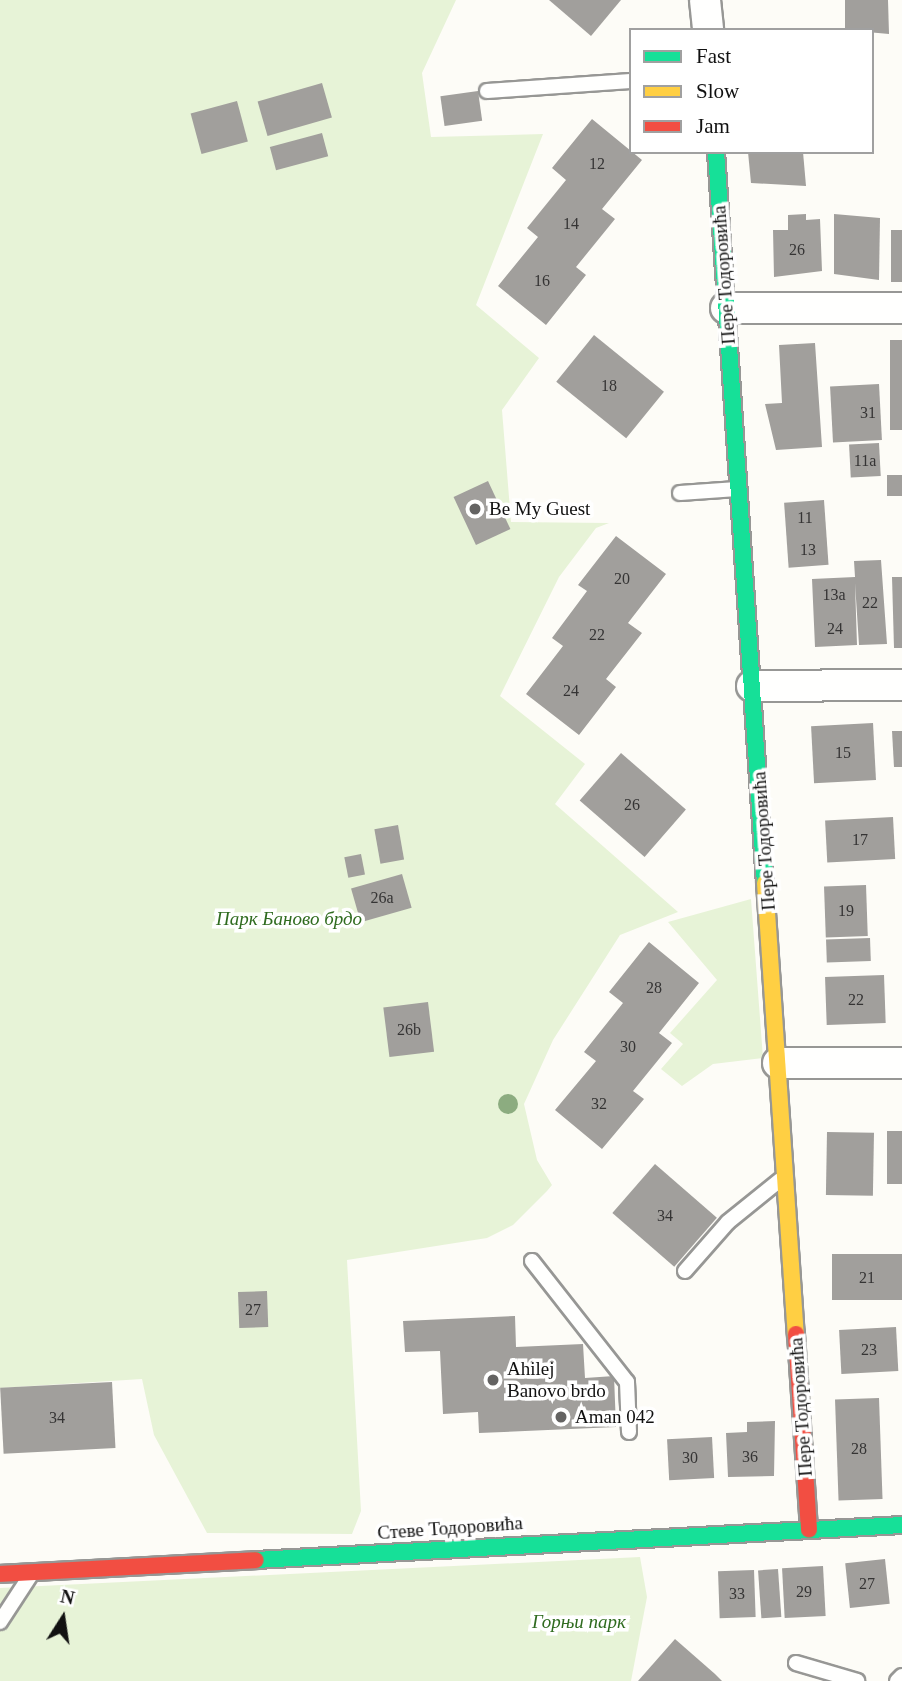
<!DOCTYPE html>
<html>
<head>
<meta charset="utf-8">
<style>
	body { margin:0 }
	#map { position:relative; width:902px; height:1681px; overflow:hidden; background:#fdfcf7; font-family:Georgia,serif }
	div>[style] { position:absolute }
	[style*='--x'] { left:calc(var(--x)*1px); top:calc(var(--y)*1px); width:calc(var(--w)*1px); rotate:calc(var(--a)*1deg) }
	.green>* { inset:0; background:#e7f3d7 }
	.building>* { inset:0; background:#a19f9c; transform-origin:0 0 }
	.roads { filter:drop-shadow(2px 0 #979795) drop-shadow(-2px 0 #979795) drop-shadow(0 2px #979795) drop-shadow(0 -2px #979795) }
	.lane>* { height:14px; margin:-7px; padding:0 7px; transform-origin:7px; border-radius:7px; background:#fffffe }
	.street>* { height:30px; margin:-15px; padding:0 15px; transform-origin:15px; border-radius:15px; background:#fffffe }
	.fast>* { height:16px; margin:-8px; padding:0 8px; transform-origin:8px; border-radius:8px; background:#16e098 }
	.slow>* { height:16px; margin:-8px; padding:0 8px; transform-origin:8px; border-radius:8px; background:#ffcf43 }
	.jam>* { height:16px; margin:-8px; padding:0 8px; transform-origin:8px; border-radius:8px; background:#f24e42 }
	.trees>* { width:20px; height:20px; margin:-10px; border-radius:50%; background:#8cac80 }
	.dots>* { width:19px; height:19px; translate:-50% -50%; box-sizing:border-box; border:4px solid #fff; border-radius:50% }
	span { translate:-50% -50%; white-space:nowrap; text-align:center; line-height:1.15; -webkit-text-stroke:7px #fff; paint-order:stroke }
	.number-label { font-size:16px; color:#353434 }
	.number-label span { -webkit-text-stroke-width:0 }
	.street-label { font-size:19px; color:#111 }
	.poi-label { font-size:19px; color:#111 }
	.left { translate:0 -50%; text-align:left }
	.park-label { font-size:19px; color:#2f6b1f; font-style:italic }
	.legend { position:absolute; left:629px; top:28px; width:245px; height:126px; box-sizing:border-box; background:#fff; border:2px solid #a0a0a0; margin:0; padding:9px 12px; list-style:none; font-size:21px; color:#111 }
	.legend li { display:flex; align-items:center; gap:14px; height:35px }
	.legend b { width:35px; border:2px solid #a0a0a0 }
	.north { position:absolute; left:28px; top:1583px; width:70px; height:70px; -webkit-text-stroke:5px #fff; paint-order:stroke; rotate:12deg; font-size:19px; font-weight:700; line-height:28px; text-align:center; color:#111 }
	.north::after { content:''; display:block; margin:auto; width:24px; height:32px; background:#111; clip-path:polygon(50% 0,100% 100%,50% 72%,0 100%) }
</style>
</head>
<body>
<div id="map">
	<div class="green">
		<i style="clip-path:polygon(0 0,456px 0,422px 73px,431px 137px,543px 134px,476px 305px,539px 358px,502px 410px,511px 522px,609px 523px,596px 528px,559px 577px,500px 696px,585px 764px,555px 804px,678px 912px,620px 935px,553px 1040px,524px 1104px,537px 1160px,552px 1185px,547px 1191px,513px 1225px,487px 1238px,347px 1260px,361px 1511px,352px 1534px,207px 1533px,154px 1435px,142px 1379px,0 1388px)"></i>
		<i style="clip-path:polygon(751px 899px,763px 1058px,713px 1064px,682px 1086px,661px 1069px,683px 1044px,670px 1033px,717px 980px,668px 922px)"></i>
		<i style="clip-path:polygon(640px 1557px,647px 1597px,631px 1681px,0 1681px,0 1588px)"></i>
	</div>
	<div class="building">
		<i style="clip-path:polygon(549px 0,621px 0,591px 36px)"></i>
		<i style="clip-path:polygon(845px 0,888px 0,889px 34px,845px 30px)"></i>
		<i style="left:322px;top:83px;width:36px;height:67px;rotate:74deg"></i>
		<i style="left:478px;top:91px;width:30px;height:38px;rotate:82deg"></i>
		<i style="left:237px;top:101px;width:42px;height:48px;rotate:75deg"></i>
		<i style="clip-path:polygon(592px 119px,642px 160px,602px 209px,615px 219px,576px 267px,586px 275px,546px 325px,498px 286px,538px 237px,527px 228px,566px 180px,552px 168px)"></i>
		<i style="left:322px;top:133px;width:24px;height:54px;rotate:75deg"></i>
		<i style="clip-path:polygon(748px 152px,803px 152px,806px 186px,751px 183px)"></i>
		<i style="clip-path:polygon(806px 214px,806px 220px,820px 219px,822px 271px,774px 277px,773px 230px,788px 230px,788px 215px)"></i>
		<i style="clip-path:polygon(834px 214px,880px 218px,879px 280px,834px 274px)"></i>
		<i style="left:891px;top:230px;width:11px;height:52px"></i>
		<i style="left:594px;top:335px;width:90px;height:60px;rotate:39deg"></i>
		<i style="left:890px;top:340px;width:12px;height:90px"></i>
		<i style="clip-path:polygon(815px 343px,822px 447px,776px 450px,765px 404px,782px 403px,779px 345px)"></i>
		<i style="left:879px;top:384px;width:56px;height:49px;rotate:87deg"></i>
		<i style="left:879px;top:443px;width:33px;height:30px;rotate:87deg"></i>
		<i style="left:887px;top:475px;width:15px;height:21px"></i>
		<i style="left:488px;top:481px;width:53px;height:38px;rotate:65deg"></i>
		<i style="left:824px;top:500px;width:65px;height:40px;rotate:86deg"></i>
		<i style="clip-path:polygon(616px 536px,666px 574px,628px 623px,642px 633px,606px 679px,616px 687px,579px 735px,526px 694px,563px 646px,552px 638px,587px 591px,578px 585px)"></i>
		<i style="clip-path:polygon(881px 560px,887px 644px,859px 645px,855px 583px,857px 645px,815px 647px,812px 579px,855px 577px,854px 561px)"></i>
		<i style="clip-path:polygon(892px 577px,902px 577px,902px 648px,894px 648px)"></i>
		<i style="left:873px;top:723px;width:57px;height:62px;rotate:87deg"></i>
		<i style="clip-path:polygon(892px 731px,902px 731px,902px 767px,894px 767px)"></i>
		<i style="left:621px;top:753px;width:86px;height:63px;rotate:41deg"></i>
		<i style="left:893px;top:817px;width:42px;height:68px;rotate:87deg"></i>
		<i style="left:398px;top:825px;width:35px;height:24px;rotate:80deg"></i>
		<i style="left:361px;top:854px;width:21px;height:17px;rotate:79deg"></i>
		<i style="left:402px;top:874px;width:35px;height:53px;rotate:74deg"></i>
		<i style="left:866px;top:885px;width:51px;height:42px;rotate:88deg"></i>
		<i style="left:870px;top:938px;width:23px;height:44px;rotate:88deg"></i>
		<i style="clip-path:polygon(649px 942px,699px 983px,659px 1033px,672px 1043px,633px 1091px,644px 1099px,602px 1149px,555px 1110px,596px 1061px,584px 1052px,623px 1003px,609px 992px)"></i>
		<i style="left:884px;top:975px;width:48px;height:59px;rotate:88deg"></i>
		<i style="left:428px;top:1002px;width:50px;height:45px;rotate:83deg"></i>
		<i style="left:887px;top:1131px;width:15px;height:53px"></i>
		<i style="left:827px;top:1132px;width:47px;height:63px;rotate:1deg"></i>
		<i style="left:655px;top:1164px;width:82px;height:65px;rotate:41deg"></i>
		<i style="left:902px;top:1254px;width:46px;height:70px;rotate:90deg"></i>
		<i style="left:267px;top:1291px;width:36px;height:29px;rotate:88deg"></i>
		<i style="clip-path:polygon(515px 1316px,516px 1347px,583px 1344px,585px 1378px,614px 1376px,616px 1427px,479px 1433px,478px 1412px,443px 1414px,440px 1351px,405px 1352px,403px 1321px)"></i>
		<i style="left:896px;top:1327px;width:44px;height:57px;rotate:87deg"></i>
		<i style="left:112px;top:1382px;width:66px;height:112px;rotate:87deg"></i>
		<i style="left:879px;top:1398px;width:101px;height:44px;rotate:88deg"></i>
		<i style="clip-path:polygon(775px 1421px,774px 1476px,728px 1477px,726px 1433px,747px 1432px,747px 1422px)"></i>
		<i style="left:712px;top:1437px;width:41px;height:45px;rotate:87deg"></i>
		<i style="left:885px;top:1559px;width:45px;height:40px;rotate:84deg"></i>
		<i style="left:823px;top:1566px;width:50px;height:41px;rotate:87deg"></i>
		<i style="left:778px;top:1569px;width:48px;height:20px;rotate:86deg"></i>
		<i style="left:754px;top:1570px;width:47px;height:36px;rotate:88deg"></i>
		<i style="clip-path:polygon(675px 1639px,715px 1674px,722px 1681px,638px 1681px)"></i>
	</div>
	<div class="roads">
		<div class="lane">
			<i style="--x:487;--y:91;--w:144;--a:-4"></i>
			<i style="--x:680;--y:493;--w:57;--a:-4"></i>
			<i style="--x:532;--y:1261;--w:154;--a:51.9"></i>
			<i style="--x:627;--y:1382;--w:50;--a:87.7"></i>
			<i style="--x:685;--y:1271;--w:65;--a:-48.7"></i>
			<i style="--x:728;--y:1222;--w:67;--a:-38.9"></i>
			<i style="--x:0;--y:1622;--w:55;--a:-56.9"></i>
			<i style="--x:796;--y:1663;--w:64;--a:16.4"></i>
			<i style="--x:897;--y:1681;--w:7;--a:-45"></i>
		</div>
		<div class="street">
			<i style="--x:705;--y:0;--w:30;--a:84"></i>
			<i style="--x:726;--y:308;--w:176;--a:0"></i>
			<i style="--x:752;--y:686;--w:150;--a:-0.4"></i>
			<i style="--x:778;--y:1063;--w:124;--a:0"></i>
		</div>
		<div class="fast">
			<i style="--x:716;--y:152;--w:733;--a:86.17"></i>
			<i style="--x:256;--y:1560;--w:647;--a:-3.1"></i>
		</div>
		<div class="slow">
			<i style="--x:765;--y:883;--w:452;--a:86.1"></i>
		</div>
		<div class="jam">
			<i style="--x:796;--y:1334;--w:196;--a:86.2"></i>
			<i style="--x:0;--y:1574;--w:256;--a:-3.1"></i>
		</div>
	</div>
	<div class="trees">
		<i style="left:508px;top:1104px"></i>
	</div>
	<div class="dots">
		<i style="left:475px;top:509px;background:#646362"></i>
		<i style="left:493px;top:1380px;background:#646362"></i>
		<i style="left:561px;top:1417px;background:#646362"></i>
	</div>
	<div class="number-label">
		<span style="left:597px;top:164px">12</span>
		<span style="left:571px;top:224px">14</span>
		<span style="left:797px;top:250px">26</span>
		<span style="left:542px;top:281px">16</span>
		<span style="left:609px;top:386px">18</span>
		<span style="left:868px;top:413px">31</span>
		<span style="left:865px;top:461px">11a</span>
		<span style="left:805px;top:518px">11</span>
		<span style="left:808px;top:550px">13</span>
		<span style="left:622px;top:579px">20</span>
		<span style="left:834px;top:595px">13a</span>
		<span style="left:870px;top:603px">22</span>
		<span style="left:835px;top:629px">24</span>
		<span style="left:597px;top:635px">22</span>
		<span style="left:571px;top:691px">24</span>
		<span style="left:843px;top:753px">15</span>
		<span style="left:632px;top:805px">26</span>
		<span style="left:860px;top:840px">17</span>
		<span style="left:382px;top:898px">26a</span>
		<span style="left:846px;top:911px">19</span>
		<span style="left:654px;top:988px">28</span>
		<span style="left:856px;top:1000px">22</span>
		<span style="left:409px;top:1030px">26b</span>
		<span style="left:628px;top:1047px">30</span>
		<span style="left:599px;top:1104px">32</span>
		<span style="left:665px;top:1216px">34</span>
		<span style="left:867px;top:1278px">21</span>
		<span style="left:253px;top:1310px">27</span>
		<span style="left:869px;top:1350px">23</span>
		<span style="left:57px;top:1418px">34</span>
		<span style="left:859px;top:1449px">28</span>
		<span style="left:750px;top:1457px">36</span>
		<span style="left:690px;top:1458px">30</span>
		<span style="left:867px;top:1584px">27</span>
		<span style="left:804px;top:1592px">29</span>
		<span style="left:737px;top:1594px">33</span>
	</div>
	<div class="street-label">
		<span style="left:724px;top:275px;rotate:-94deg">Пере Тодоровића</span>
		<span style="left:764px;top:841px;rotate:-94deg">Пере Тодоровића</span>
		<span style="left:801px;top:1407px;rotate:-94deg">Пере Тодоровића</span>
		<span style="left:450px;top:1528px;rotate:-4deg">Стеве Тодоровића</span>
	</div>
	<div class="poi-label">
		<span class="left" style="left:489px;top:509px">Be My Guest</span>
		<span class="left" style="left:507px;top:1380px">Ahilej<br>Banovo brdo</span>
		<span class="left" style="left:575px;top:1417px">Aman 042</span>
	</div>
	<div class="park-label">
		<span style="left:289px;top:919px">Парк Баново брдо</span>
		<span style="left:579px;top:1622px">Горњи парк</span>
	</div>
	<ul class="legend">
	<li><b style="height:9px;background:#16e098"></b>Fast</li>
	<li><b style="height:9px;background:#ffcf43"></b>Slow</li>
	<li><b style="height:9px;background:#f24e42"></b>Jam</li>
	</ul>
	<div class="north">N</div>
</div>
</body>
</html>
